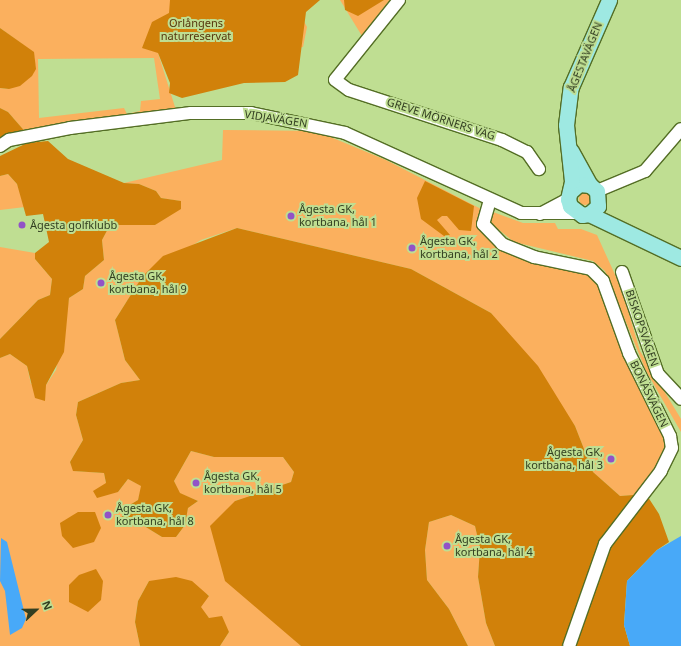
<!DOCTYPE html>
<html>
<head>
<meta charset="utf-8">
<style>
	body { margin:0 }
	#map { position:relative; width:681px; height:646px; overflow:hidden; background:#bfde92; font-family:"Noto Sans",sans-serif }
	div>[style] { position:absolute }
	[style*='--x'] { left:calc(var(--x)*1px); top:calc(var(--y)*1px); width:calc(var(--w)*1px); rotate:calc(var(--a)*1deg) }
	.green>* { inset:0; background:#fbb05e }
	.round { border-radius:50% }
	.forest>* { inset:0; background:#d1810a }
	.water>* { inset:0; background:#48a9f8 }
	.roads { filter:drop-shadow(1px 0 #546e25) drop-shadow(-1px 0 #546e25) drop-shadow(0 1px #546e25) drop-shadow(0 -1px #546e25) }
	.minor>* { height:12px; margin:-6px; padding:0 6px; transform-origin:6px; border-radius:6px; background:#fff }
	.major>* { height:15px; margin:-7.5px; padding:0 7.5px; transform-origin:7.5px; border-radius:7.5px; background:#9ee9e2 }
	.dots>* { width:11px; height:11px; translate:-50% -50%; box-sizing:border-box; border:2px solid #bfde92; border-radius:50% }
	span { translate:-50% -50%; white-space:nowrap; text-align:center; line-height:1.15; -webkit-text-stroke:4px #bfde92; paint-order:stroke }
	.park-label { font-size:11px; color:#56350d }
	.street-label { font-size:11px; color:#333f21 }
	.poi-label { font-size:11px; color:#333f21 }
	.left { translate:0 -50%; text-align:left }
	.right { translate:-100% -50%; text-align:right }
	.north { position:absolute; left:16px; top:590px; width:40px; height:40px; -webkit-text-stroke:3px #bfde92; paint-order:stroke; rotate:68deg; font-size:11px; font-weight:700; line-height:16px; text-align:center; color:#333f21 }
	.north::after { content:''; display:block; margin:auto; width:14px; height:18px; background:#333f21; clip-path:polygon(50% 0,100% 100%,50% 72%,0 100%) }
</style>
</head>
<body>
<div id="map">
	<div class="green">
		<i style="clip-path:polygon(evenodd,0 0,313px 0,300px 14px,307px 27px,303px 47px,167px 65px,158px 53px,175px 107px,191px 113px,28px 135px,8px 112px,0 108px,0 88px,9px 89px,34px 53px,0 28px,0 0,154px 58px,160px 99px,141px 101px,140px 111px,127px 114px,124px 108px,39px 118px,38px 59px,154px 58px)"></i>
		<i style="clip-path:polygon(340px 0,390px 0,362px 36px)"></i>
		<i style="clip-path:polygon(223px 130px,316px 131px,386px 160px,485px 211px,483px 224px,502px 244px,591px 269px,672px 448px,646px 494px,620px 496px,593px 472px,575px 426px,491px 313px,411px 269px,237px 228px,201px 240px,142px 277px,115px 320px,125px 360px,140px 380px,121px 383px,78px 402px,76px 415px,83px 440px,70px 462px,74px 471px,104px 473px,106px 483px,118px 492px,128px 479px,142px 486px,138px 500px,123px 509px,121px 522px,136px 521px,162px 537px,176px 537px,185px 525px,188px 508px,198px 501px,179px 493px,174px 481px,191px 451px,214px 457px,283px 457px,294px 472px,291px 482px,235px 501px,279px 625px,301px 646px,220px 646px,229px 632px,209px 618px,200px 607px,209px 595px,149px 581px,138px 601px,135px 622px,140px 646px,0 646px,0 358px,10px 354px,27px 366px,31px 384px,46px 385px,56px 370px,69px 298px,83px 289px,85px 276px,104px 260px,102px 240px,110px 225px,155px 225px,180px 201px,161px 198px,156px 191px,139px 184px,124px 183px,222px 160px)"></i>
		<i style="clip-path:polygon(8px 174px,17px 184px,25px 207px,0 210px,0 176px)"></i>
		<i class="round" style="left:579px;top:193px;width:12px;height:12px"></i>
		<i style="clip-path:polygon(493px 212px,523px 223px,555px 223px,558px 229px,581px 229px,597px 235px,622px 290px,640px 351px,681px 419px,681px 432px,646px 371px,605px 271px,593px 261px,514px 242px,493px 225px,489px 218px)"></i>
		<i style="clip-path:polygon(0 247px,35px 253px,35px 259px,52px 279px,50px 295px,38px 300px,0 339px)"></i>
		<i style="clip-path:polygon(451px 515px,475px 526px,480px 548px,478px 577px,486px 623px,495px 646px,468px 646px,449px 609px,427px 580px,425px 550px,429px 522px)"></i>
	</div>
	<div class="forest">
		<i style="clip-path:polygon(170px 0,320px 0,306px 12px,298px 75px,285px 82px,244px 83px,182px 98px,169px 93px,170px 83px,158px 53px,142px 48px,152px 22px,169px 13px)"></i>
		<i style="clip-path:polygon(344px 0,384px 0,358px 16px,345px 10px)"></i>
		<i style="clip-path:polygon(0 28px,34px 52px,36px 69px,32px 76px,20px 86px,9px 89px,0 88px)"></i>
		<i style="clip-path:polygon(0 108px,8px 112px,28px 135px,0 146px)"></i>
		<i style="clip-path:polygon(48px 141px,68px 159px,124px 183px,139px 184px,156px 191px,161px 198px,181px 201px,181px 209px,155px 225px,110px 225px,102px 240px,104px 260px,85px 276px,83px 289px,69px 298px,64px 352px,46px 385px,45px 401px,35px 398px,27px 366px,10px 354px,0 358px,0 339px,38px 300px,50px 295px,52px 279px,35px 259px,35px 253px,49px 242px,43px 214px,26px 216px,17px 184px,8px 174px,0 176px,0 156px,27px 143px)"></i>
		<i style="clip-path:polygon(425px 181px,474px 206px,471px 231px,459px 230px,447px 216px,442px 216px,437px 220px,450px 235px,444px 236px,421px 219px,417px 198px)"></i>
		<i style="clip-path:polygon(237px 228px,411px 269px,491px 313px,538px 366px,575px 426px,593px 472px,620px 496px,646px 494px,659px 514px,669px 542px,657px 550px,627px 581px,624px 625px,630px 646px,495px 646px,486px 623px,478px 577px,480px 548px,475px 526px,451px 515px,429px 522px,425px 550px,427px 580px,449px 609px,468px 646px,301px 646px,225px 581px,210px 526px,235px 501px,291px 482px,294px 472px,283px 457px,214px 457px,191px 451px,174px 481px,180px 493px,198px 501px,188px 508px,185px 525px,176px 537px,162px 537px,136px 521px,121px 522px,123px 509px,138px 500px,141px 486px,128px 479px,118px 492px,97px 498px,93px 491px,106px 483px,104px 473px,73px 471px,70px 462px,83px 440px,76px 415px,78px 402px,121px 383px,140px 380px,125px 360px,115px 320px,142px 277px,163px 256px)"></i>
		<i style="clip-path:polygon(78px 512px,95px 512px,101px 528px,94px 542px,73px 548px,62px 536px,60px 523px)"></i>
		<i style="clip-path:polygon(96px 569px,103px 581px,101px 600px,88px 612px,69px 602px,69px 585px,79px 575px)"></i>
		<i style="clip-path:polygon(176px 577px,192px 581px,209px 596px,201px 607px,209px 618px,222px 616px,229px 632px,220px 646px,140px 646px,135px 622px,138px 601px,149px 581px)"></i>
	</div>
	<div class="water">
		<i style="clip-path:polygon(681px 536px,681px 646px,630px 646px,624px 625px,627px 581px,657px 550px)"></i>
		<i style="clip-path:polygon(1px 538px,7px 542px,26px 619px,22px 628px,10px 635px,5px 591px,0 581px)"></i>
	</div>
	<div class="roads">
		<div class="minor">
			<i style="--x:399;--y:0;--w:102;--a:128.7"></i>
			<i style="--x:335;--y:80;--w:17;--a:36"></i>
			<i style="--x:349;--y:90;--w:161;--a:18.1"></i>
			<i style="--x:502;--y:140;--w:28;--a:26"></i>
			<i style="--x:527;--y:152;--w:21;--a:55"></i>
			<i style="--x:0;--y:146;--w:11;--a:-34"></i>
			<i style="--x:9;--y:140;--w:62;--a:-11.1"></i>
			<i style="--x:70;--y:128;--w:122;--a:-7.1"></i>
			<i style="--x:191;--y:113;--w:60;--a:0"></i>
			<i style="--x:251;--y:113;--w:96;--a:12"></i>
			<i style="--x:345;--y:133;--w:193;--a:24.4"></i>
			<i style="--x:521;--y:213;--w:55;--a:0"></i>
			<i style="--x:597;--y:191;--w:52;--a:-22.6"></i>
			<i style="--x:645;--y:171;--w:55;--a:-49.4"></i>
			<i style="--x:490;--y:200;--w:25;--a:106"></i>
			<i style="--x:483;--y:224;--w:28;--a:46"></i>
			<i style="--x:502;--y:244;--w:35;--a:22"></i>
			<i style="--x:534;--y:257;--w:58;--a:11.9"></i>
			<i style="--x:591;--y:269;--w:17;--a:45"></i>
			<i style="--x:603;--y:281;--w:77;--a:70.1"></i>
			<i style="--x:629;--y:353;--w:93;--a:63.7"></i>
			<i style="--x:670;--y:436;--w:12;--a:81"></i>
			<i style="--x:672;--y:448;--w:25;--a:116"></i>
			<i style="--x:661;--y:471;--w:92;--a:127.5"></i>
			<i style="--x:605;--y:544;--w:108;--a:109.4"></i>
			<i style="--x:540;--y:214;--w:32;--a:-28"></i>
			<i style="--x:622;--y:272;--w:108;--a:70.6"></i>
			<i style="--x:658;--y:374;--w:34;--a:47"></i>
		</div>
		<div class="major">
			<i style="--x:571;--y:151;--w:39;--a:61"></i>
			<i style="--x:570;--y:192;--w:12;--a:-42"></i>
			<i style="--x:579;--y:184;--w:11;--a:5"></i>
			<i style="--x:590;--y:185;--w:9;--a:41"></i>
			<i style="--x:597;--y:191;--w:15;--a:86"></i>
			<i style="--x:598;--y:206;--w:12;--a:138"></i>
			<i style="--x:589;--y:214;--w:7;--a:172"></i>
			<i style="--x:582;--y:215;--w:15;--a:-143"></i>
			<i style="--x:570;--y:206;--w:7;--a:-106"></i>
			<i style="--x:568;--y:199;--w:18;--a:-77"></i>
			<i style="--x:572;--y:181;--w:56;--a:-96.1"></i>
			<i style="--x:566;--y:125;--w:38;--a:-83"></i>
			<i style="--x:571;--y:87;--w:95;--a:-66.4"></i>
			<i style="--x:589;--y:214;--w:102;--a:25.6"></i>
		</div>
	</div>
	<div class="dots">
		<i style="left:291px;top:216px;background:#9252c7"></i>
		<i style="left:22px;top:225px;background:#9252c7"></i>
		<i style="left:412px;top:248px;background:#9252c7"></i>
		<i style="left:101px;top:283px;background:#9252c7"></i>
		<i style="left:611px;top:459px;background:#9252c7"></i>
		<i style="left:196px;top:483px;background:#9252c7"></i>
		<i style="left:108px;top:515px;background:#9252c7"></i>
		<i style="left:447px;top:546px;background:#9252c7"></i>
	</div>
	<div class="park-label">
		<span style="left:196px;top:30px">Orlångens<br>naturreservat</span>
	</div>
	<div class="street-label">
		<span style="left:585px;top:57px;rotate:-68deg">ÅGESTAVÄGEN</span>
		<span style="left:276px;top:119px;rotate:9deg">VIDJAVÄGEN</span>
		<span style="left:441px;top:119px;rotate:18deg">GREVE MÖRNERS VÄG</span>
		<span style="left:642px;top:328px;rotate:71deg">BISKOPSVÄGEN</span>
		<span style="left:649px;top:394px;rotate:64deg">BONÄSVÄGEN</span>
	</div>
	<div class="poi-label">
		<span class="left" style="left:299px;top:216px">Ågesta GK,<br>kortbana, hål 1</span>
		<span class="left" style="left:30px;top:225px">Ågesta golfklubb</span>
		<span class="left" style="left:420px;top:248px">Ågesta GK,<br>kortbana, hål 2</span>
		<span class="left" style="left:109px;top:283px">Ågesta GK,<br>kortbana, hål 9</span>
		<span class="right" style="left:603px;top:459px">Ågesta GK,<br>kortbana, hål 3</span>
		<span class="left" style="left:204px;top:483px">Ågesta GK,<br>kortbana, hål 5</span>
		<span class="left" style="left:116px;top:515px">Ågesta GK,<br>kortbana, hål 8</span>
		<span class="left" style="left:455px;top:546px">Ågesta GK,<br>kortbana, hål 4</span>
	</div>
	<div class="north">N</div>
</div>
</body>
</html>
